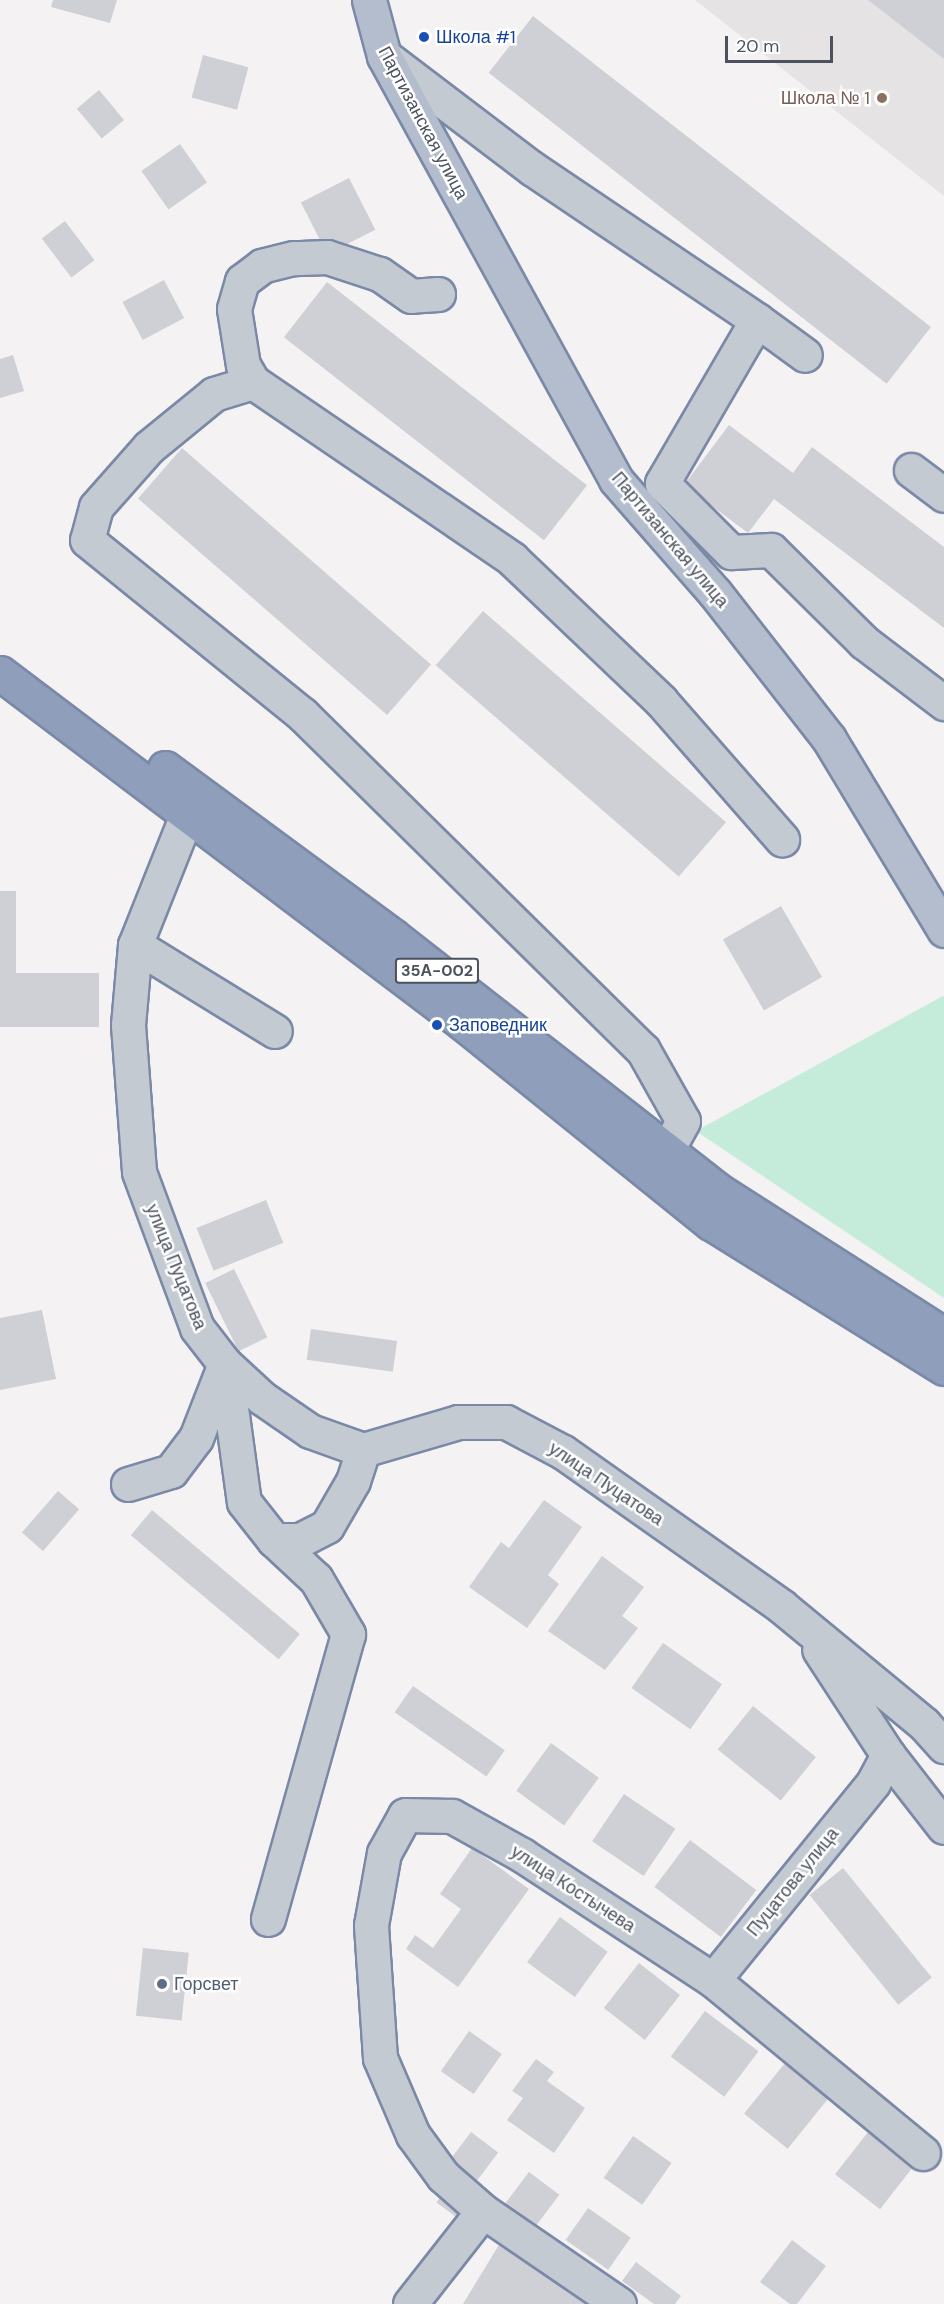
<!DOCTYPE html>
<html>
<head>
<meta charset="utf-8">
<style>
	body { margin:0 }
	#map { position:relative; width:944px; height:2304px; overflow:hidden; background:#f4f2f2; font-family:"DM Sans",sans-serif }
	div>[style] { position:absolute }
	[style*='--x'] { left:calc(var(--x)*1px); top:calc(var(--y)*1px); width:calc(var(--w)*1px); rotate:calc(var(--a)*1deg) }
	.education>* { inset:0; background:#e5e3e3 }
	.green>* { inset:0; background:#c5ecda }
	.building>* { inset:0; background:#cfd0d5; transform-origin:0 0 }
	.roads { filter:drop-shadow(2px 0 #7a89a7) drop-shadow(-2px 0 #7a89a7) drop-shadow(0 2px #7a89a7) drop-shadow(0 -2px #7a89a7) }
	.minor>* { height:33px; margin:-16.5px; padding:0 16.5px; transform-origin:16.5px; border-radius:16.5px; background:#c4cad2 }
	.major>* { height:33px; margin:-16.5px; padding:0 16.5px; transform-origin:16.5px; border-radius:16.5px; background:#b4bdcd }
	.highway>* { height:33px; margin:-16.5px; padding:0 16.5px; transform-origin:16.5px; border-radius:16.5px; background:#8e9ebb }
	.dots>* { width:16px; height:16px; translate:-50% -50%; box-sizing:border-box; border:3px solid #fff; border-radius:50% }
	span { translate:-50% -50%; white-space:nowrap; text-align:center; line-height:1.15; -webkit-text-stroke:5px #fff; paint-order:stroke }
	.shield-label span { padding:2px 4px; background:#fff; border:2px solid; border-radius:4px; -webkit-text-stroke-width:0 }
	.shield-label { font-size:16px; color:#4b525e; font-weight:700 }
	.transit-label { font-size:18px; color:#164399 }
	.left { translate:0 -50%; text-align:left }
	.education-label { font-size:18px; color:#785e54 }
	.right { translate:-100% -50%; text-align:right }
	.street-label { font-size:18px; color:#4b525e }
	.service-label { font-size:18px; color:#4e5e75 }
	.scale { position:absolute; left:725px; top:36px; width:108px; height:27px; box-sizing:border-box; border:3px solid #4b525e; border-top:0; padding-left:8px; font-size:18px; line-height:21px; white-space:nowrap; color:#4b525e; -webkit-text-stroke:4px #fff; paint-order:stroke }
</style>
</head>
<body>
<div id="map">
	<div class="education">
		<i style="clip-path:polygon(695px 0,944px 0,944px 196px)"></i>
	</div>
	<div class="green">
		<i style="clip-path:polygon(943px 996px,944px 997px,944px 1298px,696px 1131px)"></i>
	</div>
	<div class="building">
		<i style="clip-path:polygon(53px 0,117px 0,110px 23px,51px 7px)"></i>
		<i style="clip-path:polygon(868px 0,944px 0,944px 59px)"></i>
		<i style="left:533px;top:16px;width:505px;height:72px;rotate:38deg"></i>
		<i style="left:203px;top:55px;width:47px;height:44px;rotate:15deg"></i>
		<i style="left:99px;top:90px;width:39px;height:29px;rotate:50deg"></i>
		<i style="left:180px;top:144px;width:47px;height:47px;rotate:55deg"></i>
		<i style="left:349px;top:178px;width:58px;height:54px;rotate:63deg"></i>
		<i style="left:65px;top:221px;width:49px;height:29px;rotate:53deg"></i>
		<i style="left:164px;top:280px;width:43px;height:47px;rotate:62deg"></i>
		<i style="left:327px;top:282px;width:330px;height:70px;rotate:38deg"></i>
		<i style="clip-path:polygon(13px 355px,24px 391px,0 398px,0 359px)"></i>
		<i style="clip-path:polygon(729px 425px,793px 473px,812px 447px,944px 547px,944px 628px,774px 499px,748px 533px,684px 485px)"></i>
		<i style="left:182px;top:448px;width:330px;height:67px;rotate:41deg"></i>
		<i style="left:483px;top:611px;width:322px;height:72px;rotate:41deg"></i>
		<i style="clip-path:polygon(0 891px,16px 891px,16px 973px,99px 973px,99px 1027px,0 1027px)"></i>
		<i style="left:781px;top:906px;width:82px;height:67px;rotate:60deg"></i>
		<i style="left:266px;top:1200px;width:46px;height:75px;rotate:68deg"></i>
		<i style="left:234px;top:1269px;width:76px;height:32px;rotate:64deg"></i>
		<i style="clip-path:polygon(42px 1310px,56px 1379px,0 1390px,0 1318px)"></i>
		<i style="left:311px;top:1329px;width:87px;height:31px;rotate:8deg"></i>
		<i style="left:58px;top:1491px;width:28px;height:55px;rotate:41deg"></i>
		<i style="clip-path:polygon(544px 1500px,582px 1527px,548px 1575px,559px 1584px,527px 1628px,469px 1587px,501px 1542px,509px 1548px)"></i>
		<i style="left:152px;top:1510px;width:193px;height:33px;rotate:40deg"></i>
		<i style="clip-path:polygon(602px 1556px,644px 1587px,622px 1616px,638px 1628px,605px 1670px,548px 1631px)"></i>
		<i style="left:663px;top:1643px;width:72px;height:55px;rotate:35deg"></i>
		<i style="left:413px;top:1686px;width:112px;height:32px;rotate:35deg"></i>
		<i style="left:753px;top:1706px;width:81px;height:56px;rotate:39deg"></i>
		<i style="left:551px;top:1743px;width:59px;height:59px;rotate:36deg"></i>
		<i style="left:624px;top:1794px;width:62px;height:57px;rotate:34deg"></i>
		<i style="left:690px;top:1840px;width:83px;height:59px;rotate:37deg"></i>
		<i style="clip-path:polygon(472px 1848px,529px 1889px,458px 1987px,406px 1949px,415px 1935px,433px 1948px,461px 1909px,440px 1894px)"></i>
		<i style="left:843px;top:1868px;width:141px;height:43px;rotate:51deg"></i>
		<i style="left:560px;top:1917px;width:59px;height:56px;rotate:36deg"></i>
		<i style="left:143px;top:1948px;width:46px;height:68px;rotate:6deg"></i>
		<i style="left:639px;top:1963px;width:52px;height:57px;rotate:38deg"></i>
		<i style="left:705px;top:2011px;width:67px;height:57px;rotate:37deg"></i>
		<i style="left:469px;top:2031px;width:40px;height:49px;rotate:35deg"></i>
		<i style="clip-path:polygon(536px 2059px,554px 2072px,547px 2081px,585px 2108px,554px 2153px,507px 2120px,523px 2098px,512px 2091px)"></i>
		<i style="left:785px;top:2063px;width:56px;height:65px;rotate:39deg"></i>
		<i style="left:872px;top:2127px;width:57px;height:60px;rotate:38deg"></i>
		<i style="left:471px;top:2132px;width:34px;height:40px;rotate:37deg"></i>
		<i style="left:633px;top:2136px;width:47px;height:51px;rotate:35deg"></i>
		<i style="left:529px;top:2172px;width:38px;height:41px;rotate:37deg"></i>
		<i style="left:447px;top:2188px;width:31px;height:18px;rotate:36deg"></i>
		<i style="left:588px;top:2208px;width:52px;height:39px;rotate:35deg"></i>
		<i style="clip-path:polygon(792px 2240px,826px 2266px,797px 2304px,790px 2304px,760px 2282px)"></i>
		<i style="clip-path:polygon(500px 2243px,592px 2298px,588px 2304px,463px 2304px)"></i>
		<i style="clip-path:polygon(636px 2262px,681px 2296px,675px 2304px,654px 2304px,622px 2281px)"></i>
	</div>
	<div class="roads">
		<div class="minor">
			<i style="--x:384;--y:56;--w:187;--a:37.2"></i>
			<i style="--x:533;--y:169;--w:270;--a:34"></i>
			<i style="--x:757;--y:320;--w:189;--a:120.2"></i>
			<i style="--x:662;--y:483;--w:98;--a:45"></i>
			<i style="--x:731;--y:552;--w:40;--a:-2.9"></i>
			<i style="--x:771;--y:550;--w:131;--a:44.7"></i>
			<i style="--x:864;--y:642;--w:101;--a:37.3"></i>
			<i style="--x:438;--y:294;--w:27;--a:176"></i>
			<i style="--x:411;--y:296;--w:39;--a:-145"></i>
			<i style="--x:379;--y:274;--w:55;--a:-161.9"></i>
			<i style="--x:327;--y:257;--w:34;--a:178"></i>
			<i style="--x:293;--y:258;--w:32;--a:166"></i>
			<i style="--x:262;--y:266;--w:25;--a:143"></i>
			<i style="--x:242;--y:281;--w:29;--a:106"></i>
			<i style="--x:234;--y:309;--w:57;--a:80.9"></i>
			<i style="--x:243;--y:365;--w:20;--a:60"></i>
			<i style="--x:253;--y:382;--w:314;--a:34.3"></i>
			<i style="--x:512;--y:559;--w:206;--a:43.6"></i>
			<i style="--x:661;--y:701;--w:184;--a:48.8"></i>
			<i style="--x:757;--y:320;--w:59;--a:36.1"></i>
			<i style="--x:253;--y:382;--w:41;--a:162.9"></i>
			<i style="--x:214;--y:394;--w:84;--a:140.8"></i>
			<i style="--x:149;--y:447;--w:80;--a:131.5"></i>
			<i style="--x:96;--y:507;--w:34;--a:105"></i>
			<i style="--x:87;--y:540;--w:278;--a:39"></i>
			<i style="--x:303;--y:715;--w:477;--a:44.6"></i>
			<i style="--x:643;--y:1050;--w:81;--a:60.6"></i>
			<i style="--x:683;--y:1121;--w:35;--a:119"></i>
			<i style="--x:911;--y:470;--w:41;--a:37.1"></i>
			<i style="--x:188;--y:812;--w:143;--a:111.7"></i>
			<i style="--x:135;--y:945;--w:80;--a:95"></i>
			<i style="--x:128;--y:1025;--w:147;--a:85.7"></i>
			<i style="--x:139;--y:1172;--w:166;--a:69.6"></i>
			<i style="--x:197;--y:1328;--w:46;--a:52.1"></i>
			<i style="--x:225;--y:1364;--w:50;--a:42.6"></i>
			<i style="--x:262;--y:1398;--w:58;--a:34.5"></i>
			<i style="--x:310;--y:1431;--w:56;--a:19.7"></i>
			<i style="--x:363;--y:1450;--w:99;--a:-16.4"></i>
			<i style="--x:458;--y:1422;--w:48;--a:0"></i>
			<i style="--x:506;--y:1422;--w:64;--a:27.8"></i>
			<i style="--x:563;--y:1452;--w:267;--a:35.2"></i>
			<i style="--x:781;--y:1606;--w:185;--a:39.5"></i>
			<i style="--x:924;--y:1724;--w:30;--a:48"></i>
			<i style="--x:135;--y:945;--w:164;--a:31.6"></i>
			<i style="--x:225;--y:1364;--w:139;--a:82.2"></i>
			<i style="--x:244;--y:1502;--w:48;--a:51.7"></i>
			<i style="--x:274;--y:1540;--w:57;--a:42.9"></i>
			<i style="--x:316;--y:1579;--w:64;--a:59.8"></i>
			<i style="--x:348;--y:1634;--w:296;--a:105.7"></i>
			<i style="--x:128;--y:1484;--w:45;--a:-16.8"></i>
			<i style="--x:171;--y:1471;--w:41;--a:-52.9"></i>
			<i style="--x:196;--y:1438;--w:77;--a:-68.7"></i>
			<i style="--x:274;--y:1540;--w:26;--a:0"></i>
			<i style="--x:300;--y:1540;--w:30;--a:-27"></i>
			<i style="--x:327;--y:1526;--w:52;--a:-60"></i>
			<i style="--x:353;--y:1481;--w:33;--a:-72"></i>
			<i style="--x:888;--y:1755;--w:91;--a:52.1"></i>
			<i style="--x:713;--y:1980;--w:254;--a:-50.9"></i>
			<i style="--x:873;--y:1783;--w:32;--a:-62"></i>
			<i style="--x:888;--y:1755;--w:126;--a:-123.1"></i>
			<i style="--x:410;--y:2304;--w:118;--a:-51.9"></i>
			<i style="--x:619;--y:2304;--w:165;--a:-145.6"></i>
			<i style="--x:483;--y:2211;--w:53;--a:-138.8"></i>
			<i style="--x:443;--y:2176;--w:51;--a:-126.2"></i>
			<i style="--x:413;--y:2135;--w:84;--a:-113.2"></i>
			<i style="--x:380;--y:2058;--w:133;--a:-93.9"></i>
			<i style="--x:371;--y:1925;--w:73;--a:-79.8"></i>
			<i style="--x:384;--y:1853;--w:43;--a:-61.1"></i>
			<i style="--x:405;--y:1815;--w:47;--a:1.2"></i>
			<i style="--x:452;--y:1816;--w:80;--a:29.1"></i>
			<i style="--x:522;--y:1855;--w:228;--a:33.2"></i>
			<i style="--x:713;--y:1980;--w:272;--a:39.5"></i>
		</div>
		<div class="major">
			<i style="--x:369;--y:0;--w:58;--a:75"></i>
			<i style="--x:384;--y:56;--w:483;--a:61.3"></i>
			<i style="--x:616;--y:480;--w:150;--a:48.8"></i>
			<i style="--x:715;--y:593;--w:185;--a:52"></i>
			<i style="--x:829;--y:739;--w:223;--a:58.9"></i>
		</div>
		<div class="highway">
			<i style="--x:0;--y:673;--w:582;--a:37.11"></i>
			<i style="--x:464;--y:1024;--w:317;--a:38.9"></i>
			<i style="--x:711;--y:1223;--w:274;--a:31.9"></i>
			<i style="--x:165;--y:768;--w:285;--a:36.4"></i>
			<i style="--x:394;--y:937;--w:409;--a:38"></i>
			<i style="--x:716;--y:1189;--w:271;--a:32.6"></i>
		</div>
	</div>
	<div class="dots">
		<i style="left:424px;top:37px;background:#1a4fb4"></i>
		<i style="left:882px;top:98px;background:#8d6e63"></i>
		<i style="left:437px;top:1025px;background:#1a4fb4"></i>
		<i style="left:162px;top:1984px;background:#5c6f8a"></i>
	</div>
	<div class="shield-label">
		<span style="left:437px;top:971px">35А-002</span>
	</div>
	<div class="transit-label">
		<span class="left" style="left:436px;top:37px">Школа #1</span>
		<span class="left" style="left:449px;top:1025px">Заповедник</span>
	</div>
	<div class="education-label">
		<span class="right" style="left:870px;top:98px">Школа № 1</span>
	</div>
	<div class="street-label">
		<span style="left:423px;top:123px;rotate:62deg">Партизанская улица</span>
		<span style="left:670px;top:540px;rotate:50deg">Партизанская улица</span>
		<span style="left:176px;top:1267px;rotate:68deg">улица Пуцатова</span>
		<span style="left:606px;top:1484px;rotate:34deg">улица Пуцатова</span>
		<span style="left:793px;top:1882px;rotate:-51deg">Пуцатова улица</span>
		<span style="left:573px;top:1889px;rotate:33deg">улица Костычева</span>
	</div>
	<div class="service-label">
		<span class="left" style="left:174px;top:1984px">Горсвет</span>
	</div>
	<div class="scale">20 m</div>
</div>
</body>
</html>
